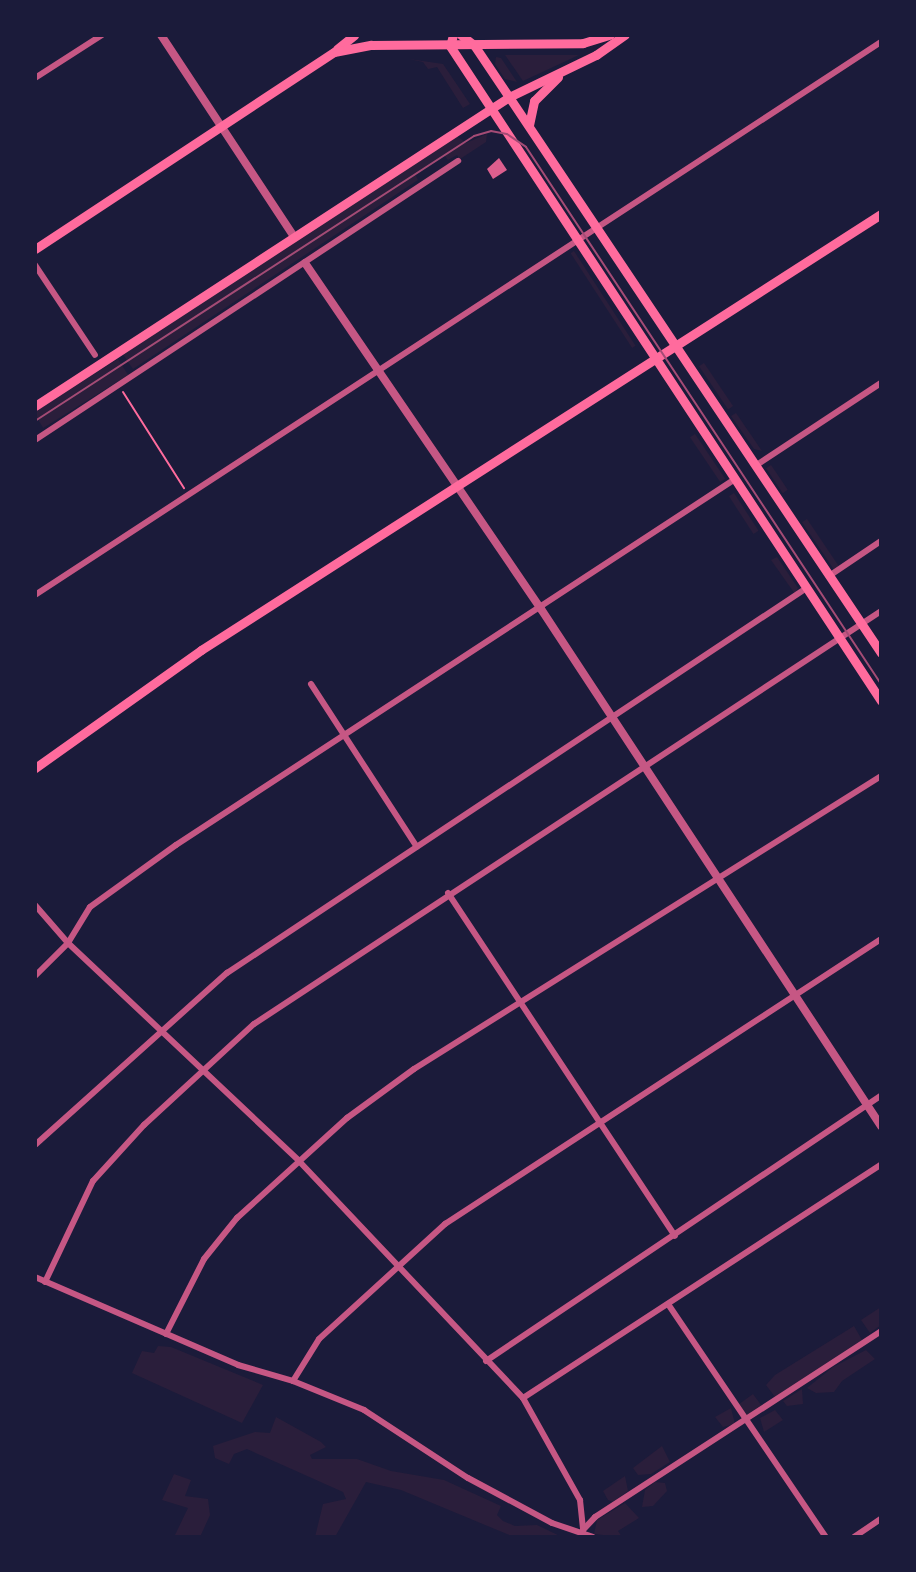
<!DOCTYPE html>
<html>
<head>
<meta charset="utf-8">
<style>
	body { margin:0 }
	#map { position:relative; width:916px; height:1572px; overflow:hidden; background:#1b1b3a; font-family:Lato,sans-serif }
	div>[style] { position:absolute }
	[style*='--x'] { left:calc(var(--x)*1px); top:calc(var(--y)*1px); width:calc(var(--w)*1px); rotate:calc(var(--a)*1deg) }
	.green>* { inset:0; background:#2a1e3b; transform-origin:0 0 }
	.building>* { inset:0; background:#dd5f8e }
	.path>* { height:2px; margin:-1px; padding:0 1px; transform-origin:1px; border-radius:1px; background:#ff6b9d }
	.minor>* { height:6px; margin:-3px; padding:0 3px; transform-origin:3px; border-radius:3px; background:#c65784 }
	.tertiary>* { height:8px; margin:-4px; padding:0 4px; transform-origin:4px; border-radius:4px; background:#c65784 }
	.secondary>* { height:9px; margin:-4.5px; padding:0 4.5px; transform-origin:4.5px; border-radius:4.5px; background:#ff6b9d }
	.tram>* { height:2px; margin:-1px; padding:0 1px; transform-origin:1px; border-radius:1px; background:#a44b75 }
	span { translate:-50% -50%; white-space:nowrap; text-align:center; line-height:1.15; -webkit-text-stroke:5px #1b1b3a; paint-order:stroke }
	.frame { position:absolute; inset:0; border:37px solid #1b1b3a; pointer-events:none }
</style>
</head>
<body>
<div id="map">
	<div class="green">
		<i style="clip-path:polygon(505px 55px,579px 55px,523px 81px)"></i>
		<i style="clip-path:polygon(496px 57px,501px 58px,517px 82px,505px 79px,495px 64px)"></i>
		<i style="clip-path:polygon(409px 59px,443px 64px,470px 104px,463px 108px,437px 67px,428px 69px,423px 62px)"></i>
		<i style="clip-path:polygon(487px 134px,486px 142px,460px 159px,457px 155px,448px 160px,444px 155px,415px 174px,418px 180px,133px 369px,122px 353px,457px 136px,466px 143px)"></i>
		<i style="left:574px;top:251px;width:113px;height:4px;rotate:57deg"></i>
		<i style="left:118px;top:359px;width:19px;height:100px;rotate:58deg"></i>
		<i style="left:704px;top:363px;width:52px;height:6px;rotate:56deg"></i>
		<i style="clip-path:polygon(736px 413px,762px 451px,754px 449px,731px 416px)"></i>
		<i style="left:695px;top:434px;width:54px;height:6px;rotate:56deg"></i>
		<i style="left:771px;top:465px;width:30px;height:6px;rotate:56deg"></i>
		<i style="left:734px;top:493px;width:45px;height:6px;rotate:57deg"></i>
		<i style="left:807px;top:519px;width:57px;height:6px;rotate:56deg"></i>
		<i style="clip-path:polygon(777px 557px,798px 588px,795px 594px,771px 560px)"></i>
		<i style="clip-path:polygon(881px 1307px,881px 1325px,870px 1333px,861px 1320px)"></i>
		<i style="clip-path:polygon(854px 1326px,862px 1340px,775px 1397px,766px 1385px,775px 1375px)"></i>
		<i style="clip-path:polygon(158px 1346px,171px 1347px,263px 1385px,242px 1423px,132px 1373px,142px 1351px,154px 1353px)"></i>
		<i style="clip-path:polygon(866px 1350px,875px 1359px,842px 1381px,834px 1392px,816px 1393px,807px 1388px,833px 1367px)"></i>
		<i style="clip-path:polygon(802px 1389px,803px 1404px,787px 1406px,783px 1401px)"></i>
		<i style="left:753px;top:1394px;width:14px;height:18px;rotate:54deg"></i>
		<i style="clip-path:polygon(731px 1408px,735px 1424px,723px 1427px,715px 1417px)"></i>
		<i style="clip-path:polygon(775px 1410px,783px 1420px,764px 1432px,760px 1418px)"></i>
		<i style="clip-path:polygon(276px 1417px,321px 1442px,326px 1447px,310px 1455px,312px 1459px,357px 1459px,391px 1471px,444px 1480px,501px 1506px,497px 1515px,503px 1521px,515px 1526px,537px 1525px,562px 1537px,514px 1537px,401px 1490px,366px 1482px,335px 1537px,315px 1537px,323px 1504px,346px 1499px,343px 1492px,247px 1449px,234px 1454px,229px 1464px,215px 1458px,213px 1446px,255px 1432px,270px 1433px)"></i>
		<i style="clip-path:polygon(662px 1446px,670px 1462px,651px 1474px,638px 1475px,633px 1468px)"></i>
		<i style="clip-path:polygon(174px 1474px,191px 1480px,185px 1496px,208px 1499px,210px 1515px,200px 1537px,174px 1537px,188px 1508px,162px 1500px)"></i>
		<i style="clip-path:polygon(625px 1476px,628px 1491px,613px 1502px,608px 1500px,603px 1491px)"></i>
		<i style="clip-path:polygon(655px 1482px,665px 1483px,667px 1491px,653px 1506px,642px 1507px,645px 1490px)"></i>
		<i style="clip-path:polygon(625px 1503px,639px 1518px,618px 1531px,622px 1537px,594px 1534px,597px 1520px)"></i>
	</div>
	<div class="building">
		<i style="clip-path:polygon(499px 158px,507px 170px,493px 179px,487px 169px)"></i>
	</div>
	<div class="path">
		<i style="--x:123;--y:392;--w:114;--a:57.6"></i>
	</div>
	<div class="minor">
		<i style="--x:35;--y:78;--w:80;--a:-32.7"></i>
		<i style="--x:35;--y:265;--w:108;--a:56.3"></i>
		<i style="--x:35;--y:440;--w:507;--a:-33.41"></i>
		<i style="--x:755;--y:466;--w:151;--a:-33.4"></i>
		<i style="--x:829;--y:576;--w:63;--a:-33.9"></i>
		<i style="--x:35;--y:595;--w:1011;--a:-33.17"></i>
		<i style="--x:311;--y:684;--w:194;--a:57"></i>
		<i style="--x:448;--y:893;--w:411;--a:56.5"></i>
		<i style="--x:35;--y:905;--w:50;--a:49"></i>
		<i style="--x:68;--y:943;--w:316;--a:43.3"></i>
		<i style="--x:298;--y:1160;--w:328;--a:46.6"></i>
		<i style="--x:523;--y:1398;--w:117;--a:60.8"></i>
		<i style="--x:580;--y:1500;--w:30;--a:84"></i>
		<i style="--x:35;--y:976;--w:47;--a:-45"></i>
		<i style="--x:68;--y:943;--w:42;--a:-58.6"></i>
		<i style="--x:90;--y:907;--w:106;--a:-35.8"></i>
		<i style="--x:176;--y:845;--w:668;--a:-33.21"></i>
		<i style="--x:35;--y:1145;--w:258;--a:-41.9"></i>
		<i style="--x:227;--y:973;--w:694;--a:-33.6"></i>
		<i style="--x:35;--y:1277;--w:221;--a:23.4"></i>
		<i style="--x:238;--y:1365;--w:57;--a:16.2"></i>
		<i style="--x:293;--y:1381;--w:77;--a:22.2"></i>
		<i style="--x:364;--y:1410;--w:124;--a:33.2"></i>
		<i style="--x:468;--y:1478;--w:95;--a:28.2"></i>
		<i style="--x:552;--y:1523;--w:43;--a:18.9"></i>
		<i style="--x:45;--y:1282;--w:112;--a:-64.6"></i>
		<i style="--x:93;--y:1181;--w:76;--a:-47.7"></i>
		<i style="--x:144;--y:1125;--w:149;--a:-42.6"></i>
		<i style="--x:254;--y:1024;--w:751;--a:-33.37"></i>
		<i style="--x:668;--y:1304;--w:282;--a:55.9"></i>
		<i style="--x:166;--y:1334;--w:84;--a:-63.1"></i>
		<i style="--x:204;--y:1259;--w:53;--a:-51.2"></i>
		<i style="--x:237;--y:1218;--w:149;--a:-42.3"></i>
		<i style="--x:347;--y:1118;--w:83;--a:-36.2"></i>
		<i style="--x:414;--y:1069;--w:551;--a:-32.1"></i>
		<i style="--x:486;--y:1361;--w:476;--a:-33.9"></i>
		<i style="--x:293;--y:1381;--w:49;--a:-58.2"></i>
		<i style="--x:319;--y:1339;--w:171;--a:-42.4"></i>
		<i style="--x:445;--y:1224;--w:521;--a:-33.17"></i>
		<i style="--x:523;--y:1398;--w:427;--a:-33.1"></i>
		<i style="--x:583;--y:1530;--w:18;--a:-47"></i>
		<i style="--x:595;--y:1517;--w:341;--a:-33"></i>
		<i style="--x:854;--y:1537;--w:32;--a:-34"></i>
	</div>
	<div class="tertiary">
		<i style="--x:161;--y:35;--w:242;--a:56.6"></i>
		<i style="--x:305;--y:263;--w:419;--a:55.7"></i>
		<i style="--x:541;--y:609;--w:619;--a:56.67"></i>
	</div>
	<div class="secondary">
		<i style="--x:453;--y:35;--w:11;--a:105"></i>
		<i style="--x:450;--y:46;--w:784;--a:56.65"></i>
		<i style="--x:461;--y:35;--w:16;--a:38"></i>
		<i style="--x:474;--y:45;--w:63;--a:56.1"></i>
		<i style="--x:509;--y:97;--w:669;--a:56.21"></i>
		<i style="--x:337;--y:49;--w:22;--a:-39"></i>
		<i style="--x:529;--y:125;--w:25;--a:-78"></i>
		<i style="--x:534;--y:101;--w:34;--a:-45"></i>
		<i style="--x:35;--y:249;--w:358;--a:-33.4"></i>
		<i style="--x:334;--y:52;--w:38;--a:-11"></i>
		<i style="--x:371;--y:45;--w:212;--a:-0.5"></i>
		<i style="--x:583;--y:43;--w:28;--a:-17"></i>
		<i style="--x:35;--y:406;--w:566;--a:-33.1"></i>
		<i style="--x:509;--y:97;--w:97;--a:-25.8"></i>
		<i style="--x:596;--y:55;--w:35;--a:-35"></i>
		<i style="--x:35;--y:768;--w:204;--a:-35.4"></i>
		<i style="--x:201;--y:650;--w:808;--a:-32.67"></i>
	</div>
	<div class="tram">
		<i style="--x:35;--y:421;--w:523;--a:-32.99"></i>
		<i style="--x:474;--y:136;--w:18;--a:-16"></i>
		<i style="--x:491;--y:131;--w:16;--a:11"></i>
		<i style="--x:507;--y:134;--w:23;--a:34"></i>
		<i style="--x:526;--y:147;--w:644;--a:56.53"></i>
	</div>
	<div class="frame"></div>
</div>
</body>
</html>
